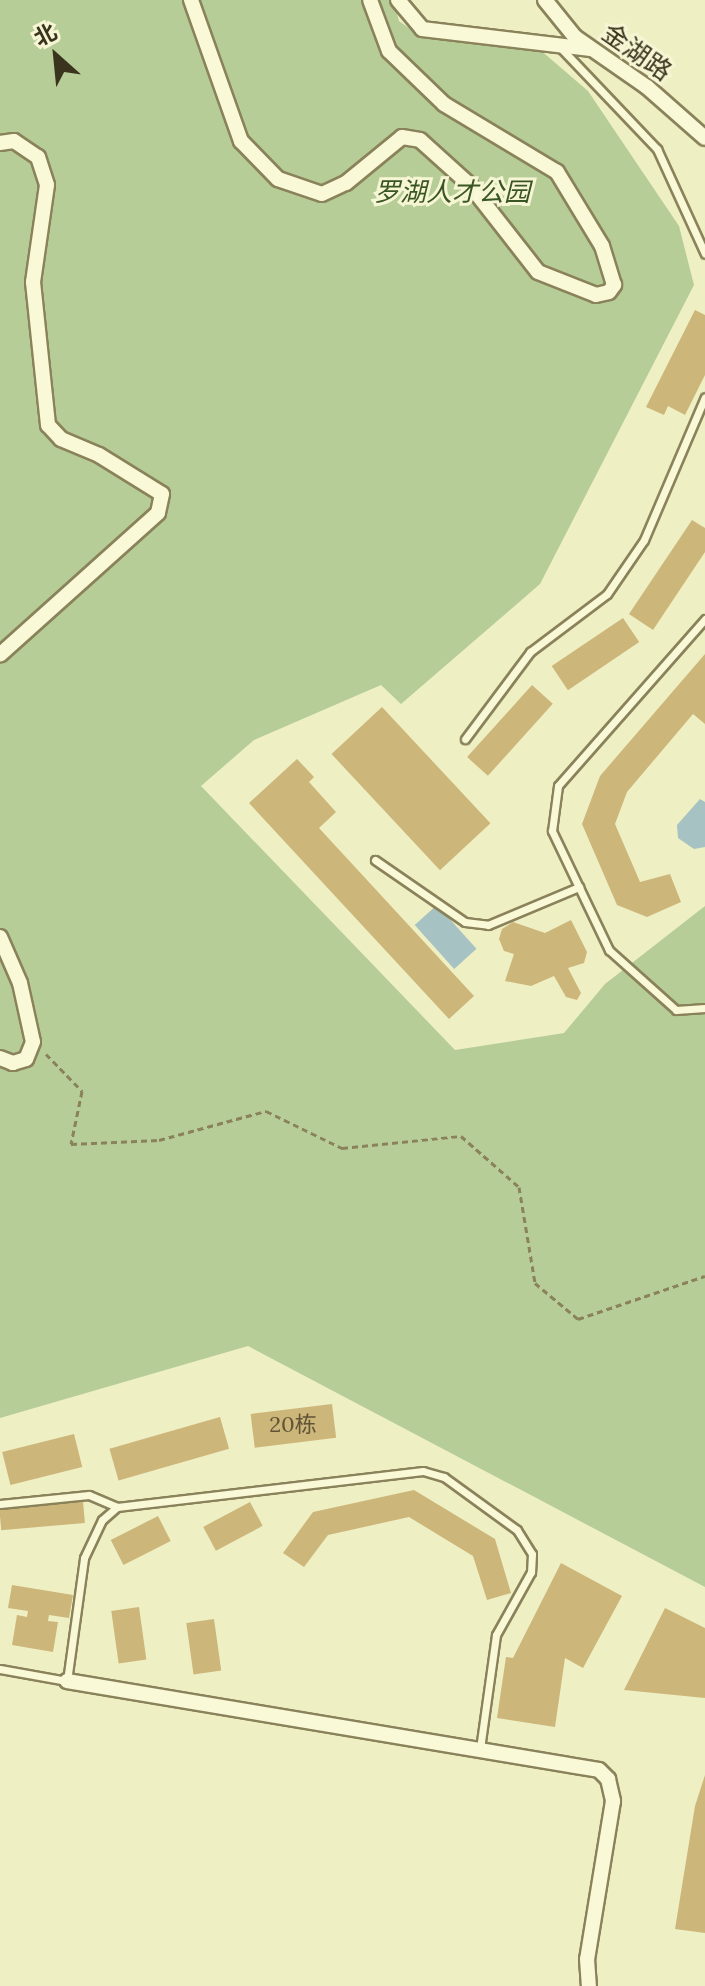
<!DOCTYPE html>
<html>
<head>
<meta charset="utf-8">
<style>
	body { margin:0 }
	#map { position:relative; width:705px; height:1986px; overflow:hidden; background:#efefc4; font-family:Lora,"Noto Sans SC",serif }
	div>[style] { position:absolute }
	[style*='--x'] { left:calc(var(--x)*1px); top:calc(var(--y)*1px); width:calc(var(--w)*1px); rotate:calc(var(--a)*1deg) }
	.green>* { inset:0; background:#b7cd98 }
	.water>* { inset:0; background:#a6c2c2; transform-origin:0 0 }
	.building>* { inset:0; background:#cdb67a; transform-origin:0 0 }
	.path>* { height:3px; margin-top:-1.5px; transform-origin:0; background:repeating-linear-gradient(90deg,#8a825a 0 6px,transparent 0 10px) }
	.roads { filter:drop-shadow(2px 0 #8a825a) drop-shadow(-2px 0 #8a825a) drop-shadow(0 2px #8a825a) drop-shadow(0 -2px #8a825a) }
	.service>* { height:7px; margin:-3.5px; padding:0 3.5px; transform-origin:3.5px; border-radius:3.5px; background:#f9f9d8 }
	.minor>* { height:14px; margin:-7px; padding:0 7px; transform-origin:7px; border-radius:7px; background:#f9f9d8 }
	span { translate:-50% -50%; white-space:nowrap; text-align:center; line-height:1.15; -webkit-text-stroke:6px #f6f6d4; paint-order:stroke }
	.number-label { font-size:22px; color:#5f5435 }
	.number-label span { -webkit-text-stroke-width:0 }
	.street-label { font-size:26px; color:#3a341e }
	.park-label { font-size:26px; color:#3b5625; font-style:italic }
	.north { position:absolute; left:16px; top:16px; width:80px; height:80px; -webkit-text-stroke:6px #f6f6d4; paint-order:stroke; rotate:333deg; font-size:22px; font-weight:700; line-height:32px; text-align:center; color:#3a341e }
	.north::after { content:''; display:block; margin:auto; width:28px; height:36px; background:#3a341e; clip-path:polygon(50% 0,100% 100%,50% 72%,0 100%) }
</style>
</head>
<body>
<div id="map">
	<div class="green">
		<i style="clip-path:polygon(0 0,393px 0,399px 21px,423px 38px,538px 48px,588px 91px,679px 226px,694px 285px,540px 584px,401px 704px,381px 685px,254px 740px,201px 786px,455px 1050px,564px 1033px,605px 984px,705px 906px,705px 1587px,248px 1346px,0 1418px)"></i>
	</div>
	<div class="water">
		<i style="clip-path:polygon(700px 799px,705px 802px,705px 847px,694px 849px,678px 838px,677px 825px)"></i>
		<i style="left:437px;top:905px;width:59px;height:30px;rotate:48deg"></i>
	</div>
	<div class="building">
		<i style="clip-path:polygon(695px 310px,705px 315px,705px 375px,685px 415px,668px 406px,664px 415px,646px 407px)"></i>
		<i style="clip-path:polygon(692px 520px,705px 528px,705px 552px,653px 630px,629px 614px)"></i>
		<i style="left:623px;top:618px;width:29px;height:86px;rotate:56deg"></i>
		<i style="clip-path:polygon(705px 654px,705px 724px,693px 714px,627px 792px,615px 824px,640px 882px,670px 874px,681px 902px,647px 917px,617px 905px,582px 824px,600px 776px)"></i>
		<i style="left:532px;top:685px;width:28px;height:97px;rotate:42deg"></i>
		<i style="left:382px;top:707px;width:159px;height:69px;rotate:47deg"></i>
		<i style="clip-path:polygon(297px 759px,314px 777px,309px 782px,336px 812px,319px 828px,474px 996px,449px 1019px,249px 803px)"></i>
		<i style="clip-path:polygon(571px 920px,587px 952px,584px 963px,568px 968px,581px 993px,577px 1000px,566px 997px,554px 976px,531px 986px,505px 981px,514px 954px,504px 951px,499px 939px,502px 929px,513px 922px,545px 933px)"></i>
		<i style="left:332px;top:1404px;width:34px;height:82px;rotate:83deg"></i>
		<i style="left:220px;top:1417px;width:33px;height:115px;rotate:74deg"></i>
		<i style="left:74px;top:1434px;width:34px;height:74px;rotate:76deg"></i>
		<i style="clip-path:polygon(414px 1490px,495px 1539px,511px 1593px,487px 1600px,473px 1556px,409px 1517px,328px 1535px,304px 1567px,283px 1553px,313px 1512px)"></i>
		<i style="left:83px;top:1501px;width:22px;height:84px;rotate:85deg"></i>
		<i style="left:250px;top:1502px;width:27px;height:53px;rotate:62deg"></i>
		<i style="left:158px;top:1516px;width:28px;height:53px;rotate:63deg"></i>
		<i style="clip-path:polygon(561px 1563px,622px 1596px,583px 1668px,565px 1658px,555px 1727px,497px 1718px,506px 1657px,513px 1658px)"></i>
		<i style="clip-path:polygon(12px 1585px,73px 1595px,69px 1618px,49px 1615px,48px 1621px,58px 1622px,53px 1652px,12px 1645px,17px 1615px,27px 1617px,28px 1611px,8px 1608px)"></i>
		<i style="left:139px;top:1607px;width:53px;height:28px;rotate:82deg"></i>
		<i style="clip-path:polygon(665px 1608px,705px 1628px,705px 1698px,624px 1690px)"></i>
		<i style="left:214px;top:1619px;width:52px;height:28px;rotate:82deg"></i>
		<i style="clip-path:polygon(705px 1775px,705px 1933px,675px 1929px,695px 1806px)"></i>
	</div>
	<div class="path">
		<i style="--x:46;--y:1054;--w:52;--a:45.8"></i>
		<i style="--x:82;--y:1091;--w:54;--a:101.7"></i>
		<i style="--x:71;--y:1144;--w:88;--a:-2.6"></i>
		<i style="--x:159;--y:1140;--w:111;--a:-15.2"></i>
		<i style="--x:266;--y:1111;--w:85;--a:26"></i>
		<i style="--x:342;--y:1148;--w:120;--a:-5.8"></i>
		<i style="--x:461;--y:1136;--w:77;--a:41.3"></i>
		<i style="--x:519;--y:1187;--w:97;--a:80.5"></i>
		<i style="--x:535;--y:1283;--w:56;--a:39.9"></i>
		<i style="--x:578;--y:1319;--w:134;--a:-18.7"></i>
	</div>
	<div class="roads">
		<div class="service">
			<i style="--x:558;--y:45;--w:144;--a:46.4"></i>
			<i style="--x:657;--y:149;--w:115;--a:65.4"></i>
			<i style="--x:705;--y:619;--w:222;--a:131.4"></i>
			<i style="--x:558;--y:786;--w:45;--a:97.6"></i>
			<i style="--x:552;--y:831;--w:132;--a:64.4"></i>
			<i style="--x:609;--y:950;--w:90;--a:41.8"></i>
			<i style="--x:676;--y:1010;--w:29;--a:-4"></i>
			<i style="--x:465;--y:739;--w:109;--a:-53.2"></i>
			<i style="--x:530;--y:652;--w:96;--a:-37"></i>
			<i style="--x:607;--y:594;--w:65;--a:-55.6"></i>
			<i style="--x:644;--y:540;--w:155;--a:-66.9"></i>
			<i style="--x:375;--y:860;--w:109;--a:34.6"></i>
			<i style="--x:465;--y:922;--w:23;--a:7"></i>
			<i style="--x:488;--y:925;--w:99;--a:-22.7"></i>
			<i style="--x:0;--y:1504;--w:89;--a:-5.8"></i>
			<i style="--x:89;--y:1495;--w:30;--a:23"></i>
			<i style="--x:0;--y:1669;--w:68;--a:10.2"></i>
			<i style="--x:67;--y:1681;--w:124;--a:-82.1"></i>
			<i style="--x:84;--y:1558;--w:42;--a:-64.7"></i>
			<i style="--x:102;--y:1520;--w:20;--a:-41"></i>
			<i style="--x:117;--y:1507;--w:308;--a:-6.7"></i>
			<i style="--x:423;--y:1471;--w:22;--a:16"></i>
			<i style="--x:444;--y:1477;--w:90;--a:36"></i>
			<i style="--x:517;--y:1530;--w:28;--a:58"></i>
			<i style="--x:532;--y:1554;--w:18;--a:93"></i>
			<i style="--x:531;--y:1572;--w:72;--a:119.1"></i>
			<i style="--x:496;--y:1635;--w:115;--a:98"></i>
		</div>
		<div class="minor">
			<i style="--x:191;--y:0;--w:150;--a:70.5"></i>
			<i style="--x:241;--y:141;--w:53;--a:45.8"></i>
			<i style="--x:278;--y:179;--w:46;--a:18.8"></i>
			<i style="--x:322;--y:194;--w:26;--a:-25"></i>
			<i style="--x:346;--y:183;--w:72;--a:-39.4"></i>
			<i style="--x:402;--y:137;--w:18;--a:9"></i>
			<i style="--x:420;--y:140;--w:67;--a:42"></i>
			<i style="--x:470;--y:185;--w:110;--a:52"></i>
			<i style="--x:538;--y:272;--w:62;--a:21.6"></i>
			<i style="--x:596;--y:295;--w:13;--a:-13"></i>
			<i style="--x:609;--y:292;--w:9;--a:-54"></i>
			<i style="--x:614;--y:285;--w:41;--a:-107.1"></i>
			<i style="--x:602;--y:246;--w:87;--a:-121.3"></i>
			<i style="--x:557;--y:172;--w:132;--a:-149"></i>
			<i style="--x:444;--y:104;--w:76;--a:-136.1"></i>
			<i style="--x:389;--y:51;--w:54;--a:-110.4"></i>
			<i style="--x:398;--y:0;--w:38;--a:50"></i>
			<i style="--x:422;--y:29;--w:168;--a:6.8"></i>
			<i style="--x:545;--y:0;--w:48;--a:51"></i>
			<i style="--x:575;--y:37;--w:88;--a:34.8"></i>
			<i style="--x:647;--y:87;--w:77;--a:41.3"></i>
			<i style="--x:0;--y:143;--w:14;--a:-8"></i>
			<i style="--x:14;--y:141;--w:29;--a:34"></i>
			<i style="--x:38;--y:157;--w:29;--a:72"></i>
			<i style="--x:47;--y:185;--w:98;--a:98.2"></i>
			<i style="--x:33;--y:282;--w:144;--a:84"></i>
			<i style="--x:48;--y:425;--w:19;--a:47"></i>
			<i style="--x:61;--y:439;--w:41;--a:22.8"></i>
			<i style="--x:99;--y:455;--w:74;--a:31.8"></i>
			<i style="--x:162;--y:494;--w:19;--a:102"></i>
			<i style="--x:158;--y:513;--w:212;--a:138.1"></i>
			<i style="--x:0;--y:937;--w:50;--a:66.5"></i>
			<i style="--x:20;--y:983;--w:60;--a:77.6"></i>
			<i style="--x:33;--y:1042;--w:18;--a:112"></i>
			<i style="--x:26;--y:1059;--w:14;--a:163"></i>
			<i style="--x:13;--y:1063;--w:14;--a:-159"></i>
			<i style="--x:67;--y:1681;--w:539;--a:9.5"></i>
			<i style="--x:599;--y:1770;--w:13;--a:45"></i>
			<i style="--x:608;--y:1779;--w:23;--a:77"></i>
			<i style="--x:613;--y:1801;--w:160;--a:99.3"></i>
			<i style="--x:587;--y:1959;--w:27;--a:86"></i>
		</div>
	</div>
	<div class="number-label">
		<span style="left:293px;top:1425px">20栋</span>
	</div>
	<div class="street-label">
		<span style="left:637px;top:52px;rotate:35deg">金湖路</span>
	</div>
	<div class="park-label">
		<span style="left:452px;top:192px">罗湖人才公园</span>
	</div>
	<div class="north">北</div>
</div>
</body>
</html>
